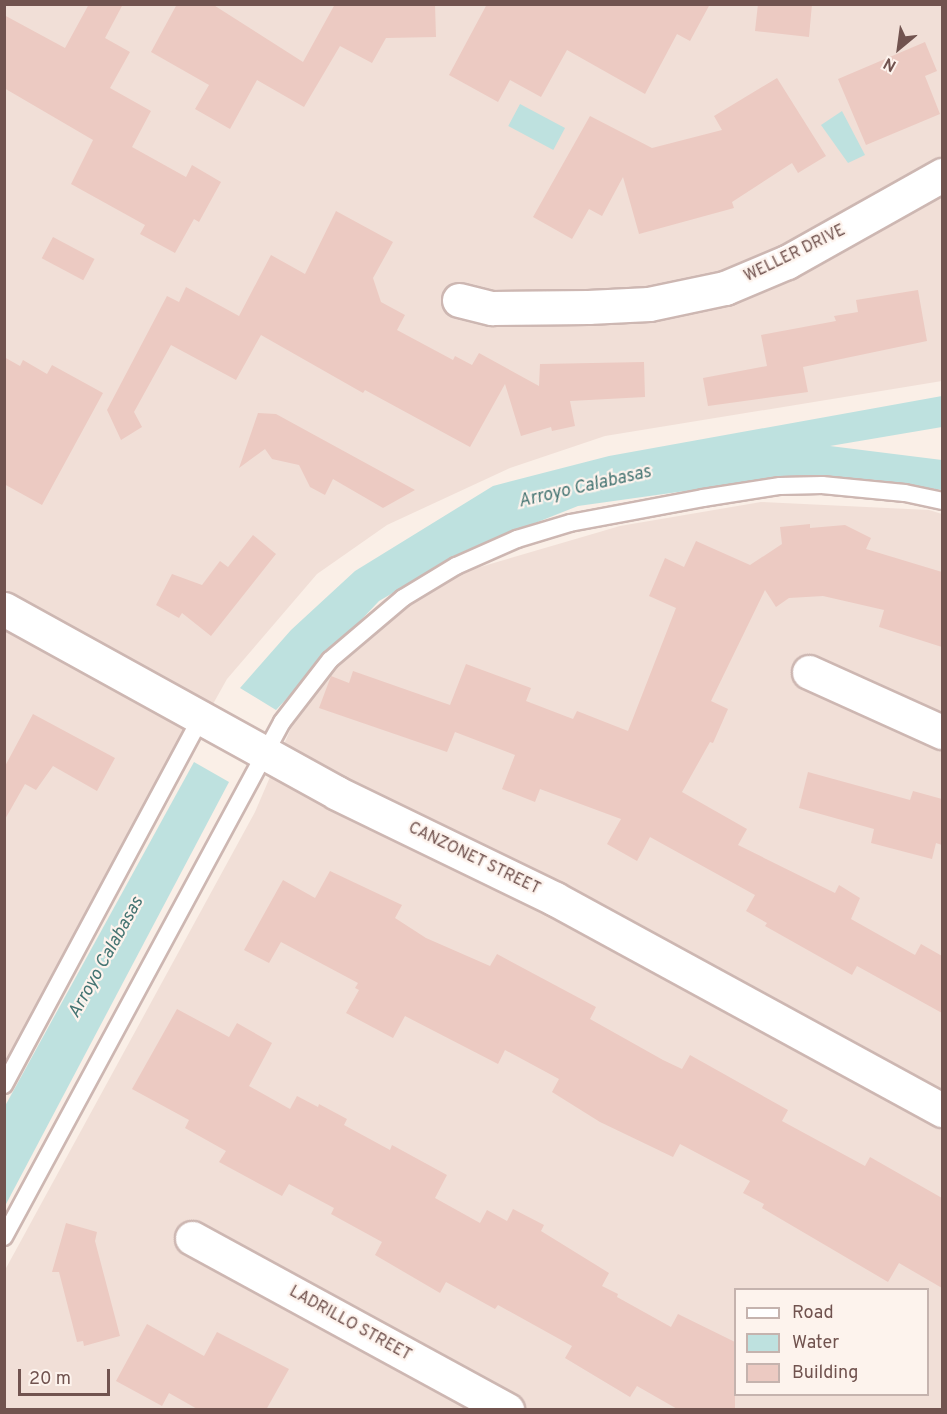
<!DOCTYPE html>
<html>
<head>
<meta charset="utf-8">
<style>
	body { margin:0 }
	#map { position:relative; width:947px; height:1414px; overflow:hidden; background:#faefe7; font-family:Overpass,sans-serif }
	div>[style] { position:absolute }
	[style*='--x'] { left:calc(var(--x)*1px); top:calc(var(--y)*1px); width:calc(var(--w)*1px); rotate:calc(var(--a)*1deg) }
	.residential>* { inset:0; background:#f1dfd7 }
	.water>* { inset:0; background:#bee1df; transform-origin:0 0 }
	.building>* { inset:0; background:#eccac2; transform-origin:0 0 }
	.roads { filter:drop-shadow(2px 0 #cdb7b2) drop-shadow(-2px 0 #cdb7b2) drop-shadow(0 2px #cdb7b2) drop-shadow(0 -2px #cdb7b2) }
	.service>* { height:16px; margin:-8px; padding:0 8px; transform-origin:8px; border-radius:8px; background:#fff }
	.minor>* { height:33px; margin:-16.5px; padding:0 16.5px; transform-origin:16.5px; border-radius:16.5px; background:#fff }
	span { translate:-50% -50%; white-space:nowrap; text-align:center; line-height:1.15; -webkit-text-stroke:4.5px #fdf3ed; paint-order:stroke }
	.street-label { font-size:16px; color:#71534f }
	.water-label { font-size:18px; color:#447472; font-style:italic }
	.frame { position:absolute; inset:0; border:6px solid #71534f; pointer-events:none }
	.legend { position:absolute; left:734px; top:1288px; width:195px; height:108px; box-sizing:border-box; background:#fdf3ed; border:2px solid #c5b3ae; margin:0; padding:8px 10px; list-style:none; font-size:18px; color:#71534f }
	.legend li { display:flex; align-items:center; gap:12px; height:30px }
	.legend b { width:30px; border:2px solid #c5b3ae }
	.north { position:absolute; left:869px; top:18px; width:60px; height:60px; -webkit-text-stroke:4px #fdf3ed; paint-order:stroke; rotate:209deg; font-size:16px; font-weight:700; line-height:24px; text-align:center; color:#71534f }
	.north::after { content:''; display:block; margin:auto; width:21px; height:27px; background:#71534f; clip-path:polygon(50% 0,100% 100%,50% 72%,0 100%) }
	.scale { position:absolute; left:18px; top:1369px; width:92px; height:27px; box-sizing:border-box; border:3px solid #71534f; border-top:0; padding-left:8px; font-size:18px; line-height:21px; white-space:nowrap; color:#71534f; -webkit-text-stroke:4px #fdf3ed; paint-order:stroke }
</style>
</head>
<body>
<div id="map">
	<div class="residential">
		<i style="clip-path:polygon(5px 5px,942px 5px,942px 381px,605px 436px,510px 468px,387px 525px,317px 574px,227px 679px,5px 1076px)"></i>
		<i style="clip-path:polygon(evenodd,761px 502px,929px 510px,942px 514px,942px 1409px,5px 1410px,5px 1270px,255px 812px,294px 721px,325px 672px,370px 633px,453px 575px,620px 526px,761px 502px,736px 1290px,928px 1290px,928px 1394px,736px 1394px,736px 1290px)"></i>
	</div>
	<div class="water">
		<i style="left:520px;top:104px;width:51px;height:25px;rotate:28deg"></i>
		<i style="clip-path:polygon(842px 111px,865px 155px,848px 163px,821px 125px)"></i>
		<i style="clip-path:polygon(942px 396px,942px 427px,830px 446px,942px 460px,942px 490px,877px 480px,792px 476px,578px 506px,467px 550px,379px 601px,276px 710px,240px 688px,291px 630px,355px 571px,493px 486px,609px 456px)"></i>
		<i style="clip-path:polygon(194px 762px,229px 782px,5px 1206px,5px 1106px)"></i>
	</div>
	<div class="building">
		<i style="clip-path:polygon(89px 4px,123px 4px,105px 38px,130px 52px,110px 88px,151px 111px,132px 147px,186px 177px,192px 165px,221px 182px,199px 222px,194px 219px,175px 253px,140px 234px,145px 225px,71px 184px,93px 140px,4px 88px,4px 15px,65px 48px)"></i>
		<i style="clip-path:polygon(177px 4px,212px 4px,303px 62px,335px 4px,435px 4px,436px 37px,386px 38px,372px 63px,340px 46px,304px 107px,257px 80px,230px 129px,195px 109px,209px 85px,151px 52px)"></i>
		<i style="clip-path:polygon(487px 4px,710px 4px,690px 41px,677px 34px,645px 94px,567px 50px,541px 97px,510px 80px,498px 102px,449px 75px)"></i>
		<i style="clip-path:polygon(758px 4px,812px 4px,809px 37px,755px 31px)"></i>
		<i style="clip-path:polygon(925px 42px,937px 71px,925px 76px,940px 114px,866px 145px,838px 79px)"></i>
		<i style="clip-path:polygon(777px 78px,826px 156px,798px 173px,792px 163px,732px 202px,734px 208px,639px 234px,623px 177px,602px 216px,589px 209px,572px 239px,533px 217px,590px 116px,652px 148px,722px 130px,714px 116px)"></i>
		<i style="clip-path:polygon(336px 211px,393px 242px,373px 278px,381px 302px,405px 315px,397px 330px,453px 360px,455px 356px,472px 365px,479px 353px,539px 386px,540px 364px,644px 362px,645px 397px,570px 401px,575px 426px,552px 431px,551px 427px,521px 436px,505px 384px,470px 447px,365px 390px,363px 393px,261px 335px,236px 380px,171px 345px,134px 412px,142px 427px,121px 440px,107px 410px,167px 296px,179px 302px,186px 287px,239px 316px,271px 255px,305px 274px)"></i>
		<i style="left:53px;top:237px;width:47px;height:24px;rotate:28deg"></i>
		<i style="clip-path:polygon(918px 290px,927px 341px,803px 367px,808px 392px,708px 406px,703px 378px,767px 366px,761px 335px,836px 321px,834px 316px,858px 312px,856px 300px)"></i>
		<i style="clip-path:polygon(4px 357px,20px 366px,23px 360px,47px 374px,52px 365px,103px 393px,42px 505px,4px 484px)"></i>
		<i style="clip-path:polygon(258px 413px,276px 414px,415px 490px,383px 508px,333px 479px,325px 495px,310px 487px,299px 465px,272px 459px,265px 449px,239px 468px)"></i>
		<i style="clip-path:polygon(810px 524px,810px 528px,845px 525px,871px 538px,866px 549px,942px 572px,942px 647px,879px 627px,884px 610px,823px 596px,789px 598px,776px 607px,765px 590px,711px 701px,728px 709px,713px 743px,710px 742px,682px 792px,747px 829px,738px 845px,835px 893px,839px 885px,860px 898px,851px 919px,915px 955px,921px 944px,942px 956px,942px 1013px,857px 966px,852px 975px,765px 926px,767px 923px,746px 911px,755px 895px,650px 837px,637px 861px,607px 844px,621px 819px,540px 789px,535px 802px,502px 789px,515px 755px,455px 732px,447px 752px,319px 708px,331px 676px,349px 683px,353px 671px,450px 705px,466px 664px,531px 688px,526px 701px,573px 719px,577px 711px,628px 731px,676px 608px,649px 596px,665px 558px,684px 567px,696px 541px,750px 565px,782px 544px,780px 527px)"></i>
		<i style="clip-path:polygon(253px 535px,276px 554px,211px 636px,182px 613px,179px 618px,156px 605px,172px 574px,202px 585px,220px 561px,228px 567px)"></i>
		<i style="clip-path:polygon(33px 714px,115px 758px,97px 791px,53px 766px,36px 790px,25px 784px,4px 821px,4px 768px)"></i>
		<i style="clip-path:polygon(808px 772px,910px 800px,913px 791px,942px 799px,942px 845px,936px 843px,932px 859px,871px 843px,874px 829px,799px 808px)"></i>
		<i style="clip-path:polygon(330px 871px,402px 905px,395px 918px,426px 938px,490px 966px,497px 954px,596px 1007px,590px 1019px,663px 1060px,682px 1069px,690px 1055px,788px 1110px,782px 1121px,865px 1166px,870px 1157px,942px 1198px,942px 1288px,899px 1263px,888px 1282px,762px 1208px,764px 1204px,743px 1193px,750px 1181px,680px 1144px,673px 1157px,600px 1122px,552px 1092px,559px 1079px,505px 1050px,498px 1064px,405px 1016px,393px 1038px,346px 1013px,359px 990px,355px 988px,358px 983px,281px 942px,269px 963px,244px 950px,283px 880px,315px 898px)"></i>
		<i style="clip-path:polygon(177px 1009px,229px 1037px,237px 1023px,272px 1043px,249px 1086px,290px 1109px,297px 1096px,318px 1107px,319px 1104px,347px 1119px,344px 1125px,390px 1150px,392px 1145px,447px 1175px,435px 1198px,480px 1223px,487px 1210px,507px 1221px,513px 1209px,544px 1225px,541px 1231px,609px 1273px,602px 1286px,618px 1294px,617px 1297px,671px 1327px,678px 1314px,735px 1342px,735px 1410px,679px 1410px,637px 1386px,630px 1397px,565px 1358px,572px 1346px,498px 1305px,495px 1309px,446px 1282px,440px 1293px,375px 1255px,382px 1242px,331px 1214px,334px 1208px,289px 1184px,282px 1196px,219px 1162px,226px 1151px,185px 1128px,189px 1120px,132px 1089px)"></i>
		<i style="clip-path:polygon(66px 1223px,97px 1232px,95px 1241px,120px 1336px,84px 1346px,83px 1341px,77px 1342px,59px 1272px,52px 1272px)"></i>
		<i style="clip-path:polygon(147px 1324px,204px 1356px,217px 1332px,289px 1369px,266px 1410px,199px 1410px,169px 1393px,162px 1406px,116px 1381px)"></i>
	</div>
	<div class="roads">
		<div class="service">
			<i style="--x:4;--y:1085;--w:417;--a:-61.8"></i>
			<i style="--x:4;--y:1237;--w:585;--a:-61.64"></i>
			<i style="--x:282;--y:722;--w:78;--a:-52.3"></i>
			<i style="--x:330;--y:660;--w:96;--a:-40.3"></i>
			<i style="--x:403;--y:598;--w:62;--a:-31.1"></i>
			<i style="--x:456;--y:566;--w:67;--a:-23.9"></i>
			<i style="--x:517;--y:539;--w:55;--a:-16.8"></i>
			<i style="--x:570;--y:523;--w:135;--a:-10.6"></i>
			<i style="--x:703;--y:498;--w:78;--a:-8.9"></i>
			<i style="--x:780;--y:486;--w:42;--a:-1.4"></i>
			<i style="--x:822;--y:485;--w:83;--a:5.5"></i>
			<i style="--x:905;--y:493;--w:38;--a:12"></i>
		</div>
		<div class="minor">
			<i style="--x:459;--y:300;--w:34;--a:14"></i>
			<i style="--x:492;--y:308;--w:96;--a:-0.6"></i>
			<i style="--x:588;--y:307;--w:61;--a:-2.8"></i>
			<i style="--x:649;--y:304;--w:78;--a:-11.9"></i>
			<i style="--x:725;--y:288;--w:67;--a:-22.8"></i>
			<i style="--x:787;--y:262;--w:178;--a:-29.3"></i>
			<i style="--x:4;--y:609;--w:380;--a:28.9"></i>
			<i style="--x:337;--y:793;--w:242;--a:25.9"></i>
			<i style="--x:555;--y:899;--w:441;--a:28.6"></i>
			<i style="--x:809;--y:672;--w:146;--a:24.3"></i>
			<i style="--x:192;--y:1238;--w:359;--a:28.6"></i>
		</div>
	</div>
	<div class="street-label">
		<span style="left:795px;top:254px;rotate:-26deg">WELLER DRIVE</span>
		<span style="left:474px;top:859px;rotate:26deg">CANZONET STREET</span>
		<span style="left:350px;top:1324px;rotate:29deg">LADRILLO STREET</span>
	</div>
	<div class="water-label">
		<span style="left:585px;top:488px;rotate:-13deg">Arroyo Calabasas</span>
		<span style="left:107px;top:958px;rotate:-61deg">Arroyo Calabasas</span>
	</div>
	<div class="frame"></div>
	<ul class="legend">
	<li><b style="height:8px;background:#fff"></b>Road</li>
	<li><b style="height:16px;background:#bee1df"></b>Water</li>
	<li><b style="height:16px;background:#eccac2"></b>Building</li>
	</ul>
	<div class="north">N</div>
	<div class="scale">20 m</div>
</div>
</body>
</html>
